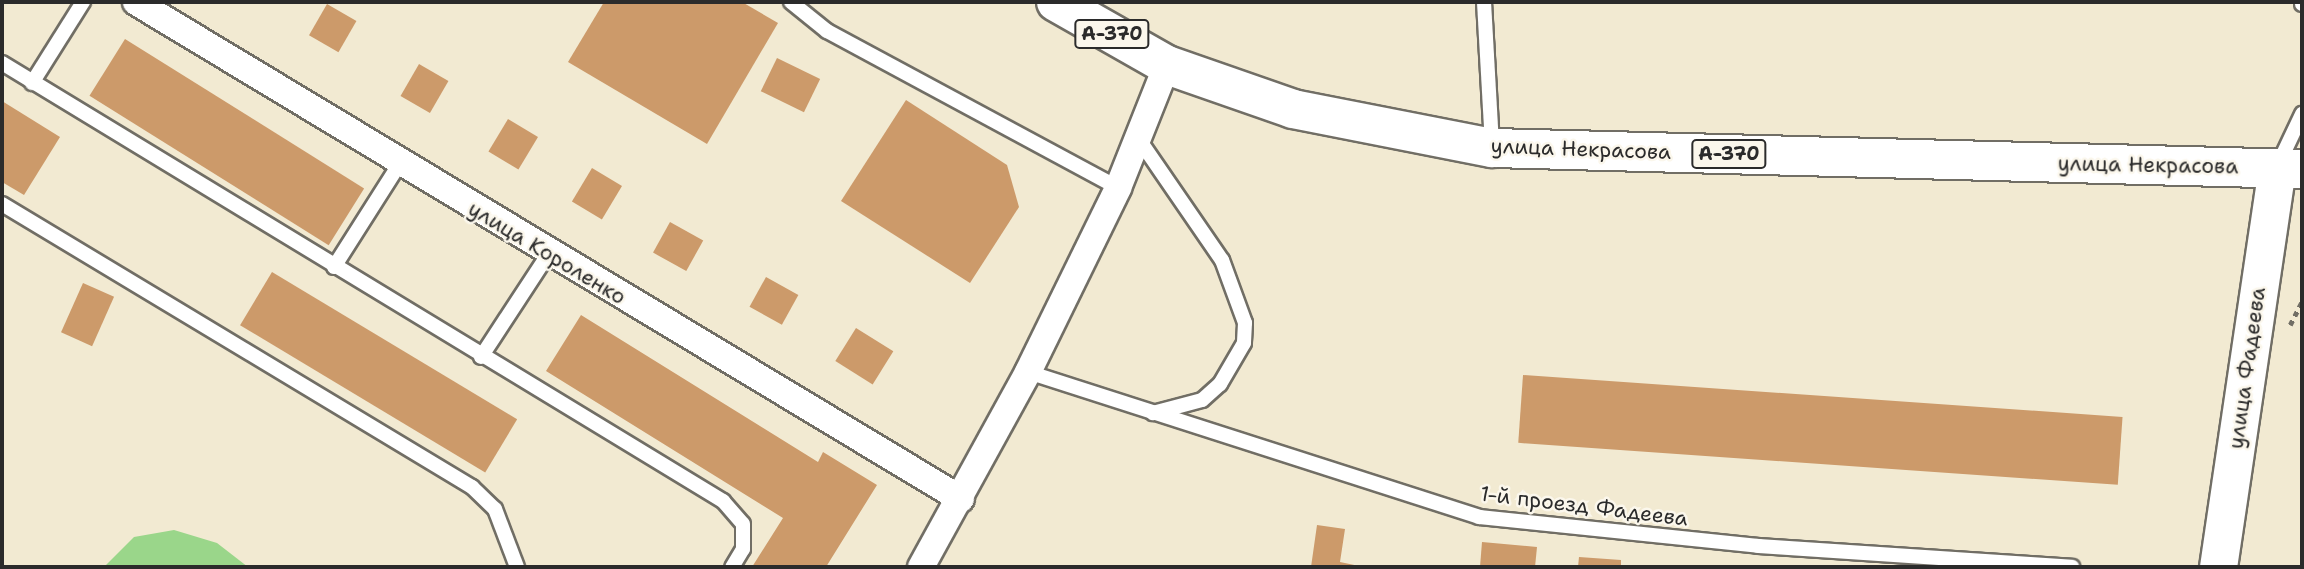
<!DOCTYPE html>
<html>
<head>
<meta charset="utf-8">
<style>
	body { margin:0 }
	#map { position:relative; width:2304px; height:569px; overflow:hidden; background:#f2ead2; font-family:"Shantell Sans",sans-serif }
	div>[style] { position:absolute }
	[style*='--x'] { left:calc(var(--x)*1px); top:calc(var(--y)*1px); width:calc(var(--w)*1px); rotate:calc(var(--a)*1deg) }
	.green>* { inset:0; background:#9ad68a }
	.building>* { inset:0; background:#cc9a6a; transform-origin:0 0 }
	.path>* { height:4.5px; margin-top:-2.25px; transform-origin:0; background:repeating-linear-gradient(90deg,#716e65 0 5px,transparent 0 10px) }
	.roads { filter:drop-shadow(2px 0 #716e65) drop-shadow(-2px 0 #716e65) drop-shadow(0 2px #716e65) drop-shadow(0 -2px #716e65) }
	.lane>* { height:14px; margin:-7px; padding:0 7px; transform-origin:7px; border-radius:7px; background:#fff }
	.street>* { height:26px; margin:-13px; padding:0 13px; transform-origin:13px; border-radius:13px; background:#fff }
	.secondary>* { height:37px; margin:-18.5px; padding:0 18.5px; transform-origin:18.5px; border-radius:18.5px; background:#fff }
	.highway>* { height:38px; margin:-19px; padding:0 19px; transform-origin:19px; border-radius:19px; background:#fff }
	span { translate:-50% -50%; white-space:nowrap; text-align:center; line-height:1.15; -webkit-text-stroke:5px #fbf7ec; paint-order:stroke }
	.shield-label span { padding:2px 5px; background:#fbf7ec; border:2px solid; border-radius:5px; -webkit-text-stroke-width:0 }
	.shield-label { font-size:19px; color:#2b2b2b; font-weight:700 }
	.street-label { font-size:21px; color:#2b2b2b }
	.frame { position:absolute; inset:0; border:4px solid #2b2b2b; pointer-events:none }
</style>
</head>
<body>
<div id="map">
	<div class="green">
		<i style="clip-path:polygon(174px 530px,217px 543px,248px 567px,104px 567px,134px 537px)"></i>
	</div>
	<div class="building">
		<i style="clip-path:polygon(604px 2px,742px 2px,778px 23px,707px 144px,568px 62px)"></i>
		<i style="left:327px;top:4px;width:34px;height:36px;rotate:30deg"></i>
		<i style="left:125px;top:39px;width:282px;height:67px;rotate:32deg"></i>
		<i style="left:777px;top:58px;width:48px;height:37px;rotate:26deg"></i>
		<i style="left:419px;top:64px;width:34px;height:37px;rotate:30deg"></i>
		<i style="clip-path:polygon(906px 100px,1007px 165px,1019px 207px,970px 283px,841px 201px)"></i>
		<i style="clip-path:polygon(2px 101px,60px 137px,24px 195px,2px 182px)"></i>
		<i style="left:508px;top:119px;width:35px;height:38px;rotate:31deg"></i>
		<i style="left:592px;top:168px;width:35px;height:39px;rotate:31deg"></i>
		<i style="left:670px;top:222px;width:38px;height:35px;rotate:29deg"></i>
		<i style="left:272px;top:272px;width:286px;height:62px;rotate:31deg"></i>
		<i style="left:766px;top:277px;width:37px;height:34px;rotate:29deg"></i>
		<i style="left:83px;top:283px;width:34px;height:54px;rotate:24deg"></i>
		<i style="clip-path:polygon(581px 315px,818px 462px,823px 452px,877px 485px,826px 567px,752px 567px,783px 518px,546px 371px)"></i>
		<i style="left:856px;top:328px;width:44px;height:39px;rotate:32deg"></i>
		<i style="left:1523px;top:375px;width:601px;height:68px;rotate:4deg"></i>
		<i style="clip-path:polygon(1317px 525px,1345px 529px,1340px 562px,1364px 567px,1311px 567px)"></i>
		<i style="clip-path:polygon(1482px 542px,1537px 547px,1535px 567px,1480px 567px)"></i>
		<i style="clip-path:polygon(1579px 557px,1621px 560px,1621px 567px,1578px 567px)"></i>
	</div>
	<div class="path">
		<i style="--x:2290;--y:325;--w:27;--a:-63"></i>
	</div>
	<div class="roads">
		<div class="lane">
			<i style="--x:791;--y:2;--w:46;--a:38.9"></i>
			<i style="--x:827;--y:31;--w:331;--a:28.3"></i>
			<i style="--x:1484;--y:2;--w:145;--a:86.8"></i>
			<i style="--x:2302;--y:2;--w:2;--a:90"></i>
			<i style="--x:2;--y:63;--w:844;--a:31.28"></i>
			<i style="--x:723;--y:501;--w:30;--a:49"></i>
			<i style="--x:743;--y:524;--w:25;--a:90"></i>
			<i style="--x:743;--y:549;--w:21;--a:121"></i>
			<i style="--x:32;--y:83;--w:96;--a:-57.8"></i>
			<i style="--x:1138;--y:138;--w:148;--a:55.5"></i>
			<i style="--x:1222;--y:260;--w:67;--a:69.9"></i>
			<i style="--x:1245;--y:323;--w:20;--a:93"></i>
			<i style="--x:1244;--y:343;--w:48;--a:120.3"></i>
			<i style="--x:1220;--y:384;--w:24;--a:138"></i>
			<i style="--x:1202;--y:400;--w:51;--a:165.1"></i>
			<i style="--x:2277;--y:167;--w:59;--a:-64.7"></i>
			<i style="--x:2;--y:204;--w:549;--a:31.05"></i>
			<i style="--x:472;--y:487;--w:32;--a:44"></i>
			<i style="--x:495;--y:509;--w:62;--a:69.2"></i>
			<i style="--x:334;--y:267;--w:123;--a:-57.6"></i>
			<i style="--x:481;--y:357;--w:124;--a:-56.8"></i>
			<i style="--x:1028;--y:372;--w:474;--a:17.8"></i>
			<i style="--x:1479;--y:517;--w:281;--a:5.9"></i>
			<i style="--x:1758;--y:546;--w:315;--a:3.8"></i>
		</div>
		<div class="street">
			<i style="--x:136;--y:2;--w:963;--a:31.07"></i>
			<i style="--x:921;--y:567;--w:222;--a:-61.2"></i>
			<i style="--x:1028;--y:372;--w:205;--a:-63.9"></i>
			<i style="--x:1118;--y:188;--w:132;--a:-68.3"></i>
		</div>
		<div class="secondary">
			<i style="--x:2218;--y:567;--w:403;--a:-81.6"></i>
		</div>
		<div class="highway">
			<i style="--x:1056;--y:2;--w:128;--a:29.6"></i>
			<i style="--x:1167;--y:65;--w:133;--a:19.2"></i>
			<i style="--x:1293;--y:109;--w:203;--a:11.1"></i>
			<i style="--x:1492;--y:148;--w:810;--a:1.49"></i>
		</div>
	</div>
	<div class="shield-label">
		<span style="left:1112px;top:34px">А-370</span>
		<span style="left:1729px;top:154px">А-370</span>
	</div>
	<div class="street-label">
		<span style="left:1581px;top:149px;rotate:2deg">улица Некрасова</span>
		<span style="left:2148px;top:165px;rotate:1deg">улица Некрасова</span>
		<span style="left:547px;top:253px;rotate:31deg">улица Короленко</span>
		<span style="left:2247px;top:368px;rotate:-82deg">улица Фадеева</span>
		<span style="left:1584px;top:506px;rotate:7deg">1-й проезд Фадеева</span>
	</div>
	<div class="frame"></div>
</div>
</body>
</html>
